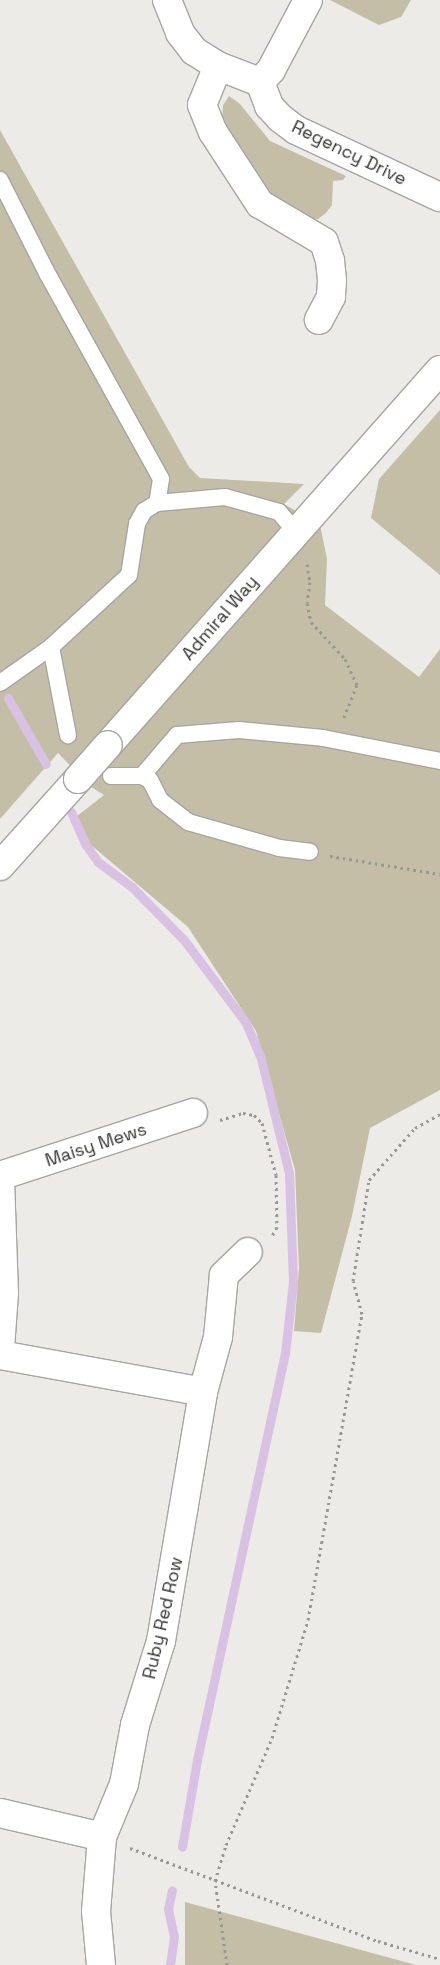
<!DOCTYPE html>
<html>
<head>
<meta charset="utf-8">
<style>
	body { margin:0 }
	#map { position:relative; width:440px; height:1965px; overflow:hidden; background:#ecebe7; font-family:"Space Grotesk",sans-serif }
	div>[style] { position:absolute }
	[style*='--x'] { left:calc(var(--x)*1px); top:calc(var(--y)*1px); width:calc(var(--w)*1px); rotate:calc(var(--a)*1deg) }
	.green>* { inset:0; background:#c4bea6 }
	.stream>* { height:9px; margin:-4.5px; padding:0 4.5px; transform-origin:4.5px; border-radius:4.5px; background:#d8c1e2 }
	.path>* { height:3px; margin-top:-1.5px; transform-origin:0; background:repeating-linear-gradient(90deg,#979793 0 2.5px,transparent 0 6.5px) }
	.roads { filter:drop-shadow(1px 0 #a5a5a1) drop-shadow(-1px 0 #a5a5a1) drop-shadow(0 1px #a5a5a1) drop-shadow(0 -1px #a5a5a1) }
	.service>* { height:16px; margin:-8px; padding:0 8px; transform-origin:8px; border-radius:8px; background:#fff }
	.minor>* { height:28px; margin:-14px; padding:0 14px; transform-origin:14px; border-radius:14px; background:#fff }
	.bridges { filter:drop-shadow(1px 0 #a5a5a1) drop-shadow(-1px 0 #a5a5a1) drop-shadow(0 1px #a5a5a1) drop-shadow(0 -1px #a5a5a1) }
	.minor-bridge>* { height:28px; margin:-14px; padding:0 14px; transform-origin:14px; border-radius:14px; background:#fff }
	span { translate:-50% -50%; white-space:nowrap; text-align:center; line-height:1.15; -webkit-text-stroke:4px #fff; paint-order:stroke }
	.street-label { font-size:18px; color:#333331 }
</style>
</head>
<body>
<div id="map">
	<div class="green">
		<i style="clip-path:polygon(330px 0,411px 0,401px 17px,379px 25px)"></i>
		<i style="clip-path:polygon(229px 96px,240px 104px,270px 141px,346px 176px,343px 180px,333px 181px,332px 205px,326px 213px,318px 219px,308px 220px,276px 204px,222px 124px,223px 105px)"></i>
		<i style="clip-path:polygon(0 130px,189px 467px,200px 478px,304px 484px,284px 504px,320px 525px,327px 559px,325px 605px,419px 677px,440px 649px,440px 1090px,370px 1128px,352px 1216px,321px 1333px,294px 1331px,299px 1268px,295px 1170px,256px 1031px,188px 927px,91px 845px,77px 816px,104px 795px,91px 787px,58px 753px,0 819px)"></i>
		<i style="clip-path:polygon(440px 410px,440px 575px,371px 518px,379px 479px)"></i>
		<i style="clip-path:polygon(185px 1902px,416px 1965px,185px 1965px)"></i>
	</div>
	<div class="stream">
		<i style="--x:8;--y:698;--w:76;--a:60.1"></i>
		<i style="--x:71;--y:812;--w:36;--a:66"></i>
		<i style="--x:86;--y:845;--w:21;--a:55"></i>
		<i style="--x:98;--y:862;--w:42;--a:36.3"></i>
		<i style="--x:132;--y:887;--w:74;--a:45.5"></i>
		<i style="--x:184;--y:940;--w:104;--a:53.2"></i>
		<i style="--x:246;--y:1023;--w:39;--a:67"></i>
		<i style="--x:261;--y:1059;--w:117;--a:76.2"></i>
		<i style="--x:289;--y:1173;--w:109;--a:87.9"></i>
		<i style="--x:293;--y:1282;--w:71;--a:96.4"></i>
		<i style="--x:285;--y:1353;--w:416;--a:102.2"></i>
		<i style="--x:197;--y:1760;--w:88;--a:99.8"></i>
		<i style="--x:170;--y:1965;--w:28;--a:-82"></i>
		<i style="--x:174;--y:1937;--w:29;--a:-102"></i>
		<i style="--x:168;--y:1909;--w:19;--a:-78"></i>
	</div>
	<div class="path">
		<i style="--x:307;--y:564;--w:18;--a:81"></i>
		<i style="--x:310;--y:582;--w:21;--a:98"></i>
		<i style="--x:307;--y:603;--w:19;--a:78"></i>
		<i style="--x:311;--y:622;--w:50;--a:47.4"></i>
		<i style="--x:345;--y:659;--w:29;--a:65"></i>
		<i style="--x:357;--y:685;--w:37;--a:112"></i>
		<i style="--x:330;--y:856;--w:111;--a:9.3"></i>
		<i style="--x:220;--y:1120;--w:24;--a:-17"></i>
		<i style="--x:243;--y:1113;--w:11;--a:10"></i>
		<i style="--x:254;--y:1115;--w:11;--a:45"></i>
		<i style="--x:262;--y:1123;--w:54;--a:74.9"></i>
		<i style="--x:276;--y:1175;--w:52;--a:88.9"></i>
		<i style="--x:277;--y:1227;--w:10;--a:119"></i>
		<i style="--x:130;--y:1848;--w:265;--a:20.6"></i>
		<i style="--x:378;--y:1941;--w:65;--a:16.2"></i>
		<i style="--x:227;--y:1965;--w:85;--a:-98.1"></i>
		<i style="--x:215;--y:1881;--w:38;--a:-73"></i>
		<i style="--x:226;--y:1845;--w:116;--a:-66.7"></i>
		<i style="--x:272;--y:1738;--w:123;--a:-73"></i>
		<i style="--x:308;--y:1620;--w:311;--a:-80"></i>
		<i style="--x:362;--y:1314;--w:34;--a:-105"></i>
		<i style="--x:353;--y:1281;--w:102;--a:-81"></i>
		<i style="--x:369;--y:1180;--w:69;--a:-48.5"></i>
		<i style="--x:415;--y:1128;--w:29;--a:-29"></i>
	</div>
	<div class="roads">
		<div class="service">
			<i style="--x:0;--y:180;--w:104;--a:63.2"></i>
			<i style="--x:47;--y:273;--w:235;--a:61"></i>
			<i style="--x:161;--y:479;--w:24;--a:99"></i>
			<i style="--x:51;--y:647;--w:90;--a:79.1"></i>
			<i style="--x:0;--y:683;--w:62;--a:-35.2"></i>
			<i style="--x:51;--y:647;--w:106;--a:-42.7"></i>
			<i style="--x:129;--y:575;--w:52;--a:-81.1"></i>
			<i style="--x:137;--y:524;--w:15;--a:-62"></i>
			<i style="--x:144;--y:511;--w:15;--a:-32"></i>
			<i style="--x:157;--y:503;--w:68;--a:-5"></i>
			<i style="--x:225;--y:497;--w:56;--a:15.5"></i>
			<i style="--x:279;--y:512;--w:26;--a:50"></i>
			<i style="--x:111;--y:776;--w:31;--a:0"></i>
			<i style="--x:142;--y:776;--w:9;--a:27"></i>
			<i style="--x:150;--y:780;--w:22;--a:63"></i>
			<i style="--x:160;--y:800;--w:36;--a:38"></i>
			<i style="--x:188;--y:822;--w:95;--a:15.9"></i>
			<i style="--x:279;--y:848;--w:31;--a:7"></i>
			<i style="--x:142;--y:776;--w:54;--a:-49.5"></i>
			<i style="--x:177;--y:735;--w:62;--a:-4.6"></i>
			<i style="--x:239;--y:730;--w:84;--a:5.4"></i>
			<i style="--x:323;--y:738;--w:119;--a:11.1"></i>
		</div>
		<div class="minor">
			<i style="--x:167;--y:0;--w:35;--a:68"></i>
			<i style="--x:180;--y:33;--w:23;--a:52"></i>
			<i style="--x:194;--y:51;--w:28;--a:32"></i>
			<i style="--x:218;--y:66;--w:45;--a:20.9"></i>
			<i style="--x:260;--y:82;--w:26;--a:69"></i>
			<i style="--x:269;--y:106;--w:16;--a:47"></i>
			<i style="--x:280;--y:118;--w:20;--a:37"></i>
			<i style="--x:296;--y:130;--w:159;--a:25"></i>
			<i style="--x:218;--y:66;--w:42;--a:112.3"></i>
			<i style="--x:202;--y:105;--w:29;--a:68"></i>
			<i style="--x:213;--y:132;--w:86;--a:56.9"></i>
			<i style="--x:260;--y:204;--w:74;--a:30.7"></i>
			<i style="--x:324;--y:242;--w:20;--a:72"></i>
			<i style="--x:330;--y:261;--w:20;--a:84"></i>
			<i style="--x:332;--y:281;--w:16;--a:94"></i>
			<i style="--x:331;--y:297;--w:26;--a:118"></i>
			<i style="--x:260;--y:82;--w:16;--a:-47"></i>
			<i style="--x:271;--y:70;--w:79;--a:-62.1"></i>
			<i style="--x:108;--y:745;--w:501;--a:-48.48"></i>
			<i style="--x:0;--y:866;--w:117;--a:-48.1"></i>
			<i style="--x:0;--y:1176;--w:203;--a:-18.1"></i>
			<i style="--x:0;--y:1179;--w:114;--a:88"></i>
			<i style="--x:4;--y:1293;--w:56;--a:94.1"></i>
			<i style="--x:0;--y:1355;--w:206;--a:10.3"></i>
			<i style="--x:0;--y:1813;--w:105;--a:13.2"></i>
			<i style="--x:102;--y:1837;--w:74;--a:94.6"></i>
			<i style="--x:96;--y:1911;--w:54;--a:84.7"></i>
			<i style="--x:102;--y:1837;--w:57;--a:-67.5"></i>
			<i style="--x:124;--y:1784;--w:60;--a:-79.4"></i>
			<i style="--x:135;--y:1725;--w:88;--a:-72.8"></i>
			<i style="--x:161;--y:1641;--w:253;--a:-80.4"></i>
			<i style="--x:203;--y:1392;--w:57;--a:-74.7"></i>
			<i style="--x:218;--y:1337;--w:62;--a:-84.5"></i>
			<i style="--x:224;--y:1275;--w:33;--a:-44"></i>
		</div>
	</div>
	<div class="bridges">
		<div class="minor-bridge">
			<i style="--x:78;--y:779;--w:45;--a:-48.6"></i>
		</div>
	</div>
	<div class="street-label">
		<span style="left:349px;top:153px;rotate:26deg">Regency Drive</span>
		<span style="left:220px;top:618px;rotate:-49deg">Admiral Way</span>
		<span style="left:96px;top:1145px;rotate:-18deg">Maisy Mews</span>
		<span style="left:163px;top:1618px;rotate:-77deg">Ruby Red Row</span>
	</div>
</div>
</body>
</html>
